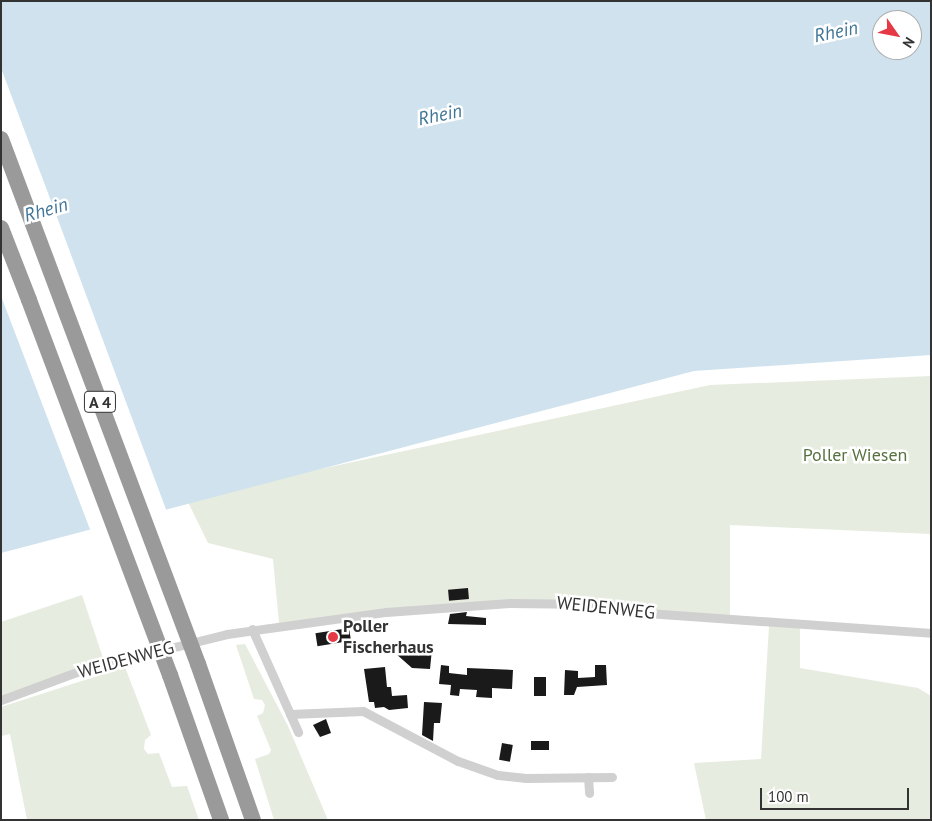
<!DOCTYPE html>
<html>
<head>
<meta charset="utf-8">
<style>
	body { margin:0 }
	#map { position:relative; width:932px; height:821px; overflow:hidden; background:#fff; font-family:"PT Sans",sans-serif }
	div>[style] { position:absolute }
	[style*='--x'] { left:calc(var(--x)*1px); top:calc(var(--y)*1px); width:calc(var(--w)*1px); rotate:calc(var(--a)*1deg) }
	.green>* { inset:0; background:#e6ecdf }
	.water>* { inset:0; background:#cfe2ee }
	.pier>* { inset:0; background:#fff }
	.building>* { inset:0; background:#1a1a1a; transform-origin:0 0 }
	.minor>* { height:9px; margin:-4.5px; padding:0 4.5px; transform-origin:4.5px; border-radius:4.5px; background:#d0d0d0 }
	.motorway>* { height:16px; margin:-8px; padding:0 8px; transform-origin:8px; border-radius:8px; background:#9a9a9a }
	.motorway-bridge>* { height:16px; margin:-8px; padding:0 8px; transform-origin:8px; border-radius:8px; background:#9a9a9a }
	.dots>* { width:14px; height:14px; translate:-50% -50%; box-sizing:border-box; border:2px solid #fff; border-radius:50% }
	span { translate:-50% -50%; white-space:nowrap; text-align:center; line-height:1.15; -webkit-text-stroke:5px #fff; paint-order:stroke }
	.shield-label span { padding:1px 4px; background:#fff; border:1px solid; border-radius:4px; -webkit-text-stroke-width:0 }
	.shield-label { font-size:16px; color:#333; font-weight:700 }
	.park-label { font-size:18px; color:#56703f }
	.street-label { font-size:18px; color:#333 }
	.poi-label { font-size:18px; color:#333; font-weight:700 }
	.left { translate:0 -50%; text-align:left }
	.water-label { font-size:19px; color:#3f7597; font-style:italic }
	.frame { position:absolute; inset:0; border:2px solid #333; pointer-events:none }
	.north { position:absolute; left:872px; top:10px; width:50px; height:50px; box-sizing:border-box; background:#fff; border:1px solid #adadad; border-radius:50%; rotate:123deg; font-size:14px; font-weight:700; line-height:20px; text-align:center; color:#333 }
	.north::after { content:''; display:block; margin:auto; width:18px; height:22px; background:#e63946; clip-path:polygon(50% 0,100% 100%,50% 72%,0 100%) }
	.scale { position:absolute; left:760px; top:788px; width:149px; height:22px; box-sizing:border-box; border:2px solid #333; border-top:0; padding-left:6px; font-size:15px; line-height:18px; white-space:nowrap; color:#333; -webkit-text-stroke:4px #fff; paint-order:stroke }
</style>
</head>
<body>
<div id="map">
	<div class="green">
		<i style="clip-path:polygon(931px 376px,931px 534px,730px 525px,730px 616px,643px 610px,585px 600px,279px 623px,273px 559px,208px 543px,186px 498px,710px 385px)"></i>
		<i style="clip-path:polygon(82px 595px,104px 661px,1px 697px,1px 622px)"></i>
		<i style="clip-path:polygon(769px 626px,800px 628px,800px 668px,918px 688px,931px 696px,931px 820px,706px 820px,694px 763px,761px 759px)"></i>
		<i style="clip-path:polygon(245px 644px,288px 726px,328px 820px,274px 820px,255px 759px,269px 754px,271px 750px,257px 716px,263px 713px,265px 705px,262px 700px,254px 699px,236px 645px)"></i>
		<i style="clip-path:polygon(125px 667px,151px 735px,145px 740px,144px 749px,148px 754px,159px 753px,172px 787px,187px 786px,199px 820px,27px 820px,10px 734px,1px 736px,1px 707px)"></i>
	</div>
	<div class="water">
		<i style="clip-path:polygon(evenodd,1px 1px,931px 1px,931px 355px,694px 371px,1px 553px,1px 1px,882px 20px,912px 20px,912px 50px,882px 50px,882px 20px)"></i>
	</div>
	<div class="pier">
		<i style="clip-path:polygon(1px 68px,54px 209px,167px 512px,91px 532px,1px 296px)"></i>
	</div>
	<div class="building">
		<i style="left:468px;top:588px;width:11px;height:20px;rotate:85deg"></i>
		<i style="clip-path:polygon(467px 612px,466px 616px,486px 618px,486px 625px,448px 624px,450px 614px)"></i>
		<i style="left:349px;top:628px;width:13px;height:34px;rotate:81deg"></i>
		<i style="clip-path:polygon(424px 646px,432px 649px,430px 669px,412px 668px,395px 653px,417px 653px)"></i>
		<i style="clip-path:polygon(441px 665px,449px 666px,449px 673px,467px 675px,467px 668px,513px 670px,512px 689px,492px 688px,492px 698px,476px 697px,477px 690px,460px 689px,459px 696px,450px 695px,451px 685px,439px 684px)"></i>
		<i style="clip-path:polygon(595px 665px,606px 665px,607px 685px,577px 687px,574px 695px,564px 695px,565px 670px,578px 671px,578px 678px,595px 677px)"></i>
		<i style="clip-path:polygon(385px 667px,387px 687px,391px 687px,392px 696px,407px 695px,408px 708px,389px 710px,384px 707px,375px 708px,374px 702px,369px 702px,364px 669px)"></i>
		<i style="left:534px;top:677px;width:12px;height:19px"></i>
		<i style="clip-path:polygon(424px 702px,442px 703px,440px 723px,434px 723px,433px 741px,422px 735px)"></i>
		<i style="clip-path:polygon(326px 719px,331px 733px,320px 737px,313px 725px)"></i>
		<i style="left:531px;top:741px;width:18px;height:9px"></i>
		<i style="left:502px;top:743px;width:11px;height:17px;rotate:10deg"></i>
	</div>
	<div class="minor">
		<i style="--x:252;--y:629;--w:113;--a:65.9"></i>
		<i style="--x:1;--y:700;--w:90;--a:-20.3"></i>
		<i style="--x:85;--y:669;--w:146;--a:-13.8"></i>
		<i style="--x:227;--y:634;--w:161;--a:-7.9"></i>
		<i style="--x:386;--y:612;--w:124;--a:-4.2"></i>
		<i style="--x:510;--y:603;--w:82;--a:0.7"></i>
		<i style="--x:592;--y:604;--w:56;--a:9.3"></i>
		<i style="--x:647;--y:613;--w:285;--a:4"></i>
		<i style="--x:290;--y:714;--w:73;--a:-2.4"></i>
		<i style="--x:363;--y:711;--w:107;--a:27.8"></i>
		<i style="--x:458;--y:761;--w:42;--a:19.3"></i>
		<i style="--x:498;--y:775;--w:28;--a:6"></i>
		<i style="--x:526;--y:778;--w:86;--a:-0.7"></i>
		<i style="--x:588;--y:777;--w:16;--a:86"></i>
	</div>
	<div class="motorway">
		<i style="--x:1;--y:228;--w:77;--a:68.7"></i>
		<i style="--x:198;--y:664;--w:165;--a:70.6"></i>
		<i style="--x:170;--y:675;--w:154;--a:70.6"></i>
	</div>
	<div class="motorway-bridge">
		<i style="--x:1;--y:139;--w:561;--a:69.43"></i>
		<i style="--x:29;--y:300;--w:401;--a:69.4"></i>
	</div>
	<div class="dots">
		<i style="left:333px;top:637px;background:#e63946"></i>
	</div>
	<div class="shield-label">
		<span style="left:100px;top:402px">A 4</span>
	</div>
	<div class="park-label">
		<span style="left:855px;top:455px">Poller Wiesen</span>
	</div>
	<div class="street-label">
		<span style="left:606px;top:608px;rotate:6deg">WEIDENWEG</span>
		<span style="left:126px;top:660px;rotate:-15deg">WEIDENWEG</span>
	</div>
	<div class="poi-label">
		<span class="left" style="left:343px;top:637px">Poller<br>Fischerhaus</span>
	</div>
	<div class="water-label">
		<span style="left:836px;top:32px;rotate:-12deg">Rhein</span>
		<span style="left:440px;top:115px;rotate:-12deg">Rhein</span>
		<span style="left:46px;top:210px;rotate:-16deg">Rhein</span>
	</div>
	<div class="frame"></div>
	<div class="north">N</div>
	<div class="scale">100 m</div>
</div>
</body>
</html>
